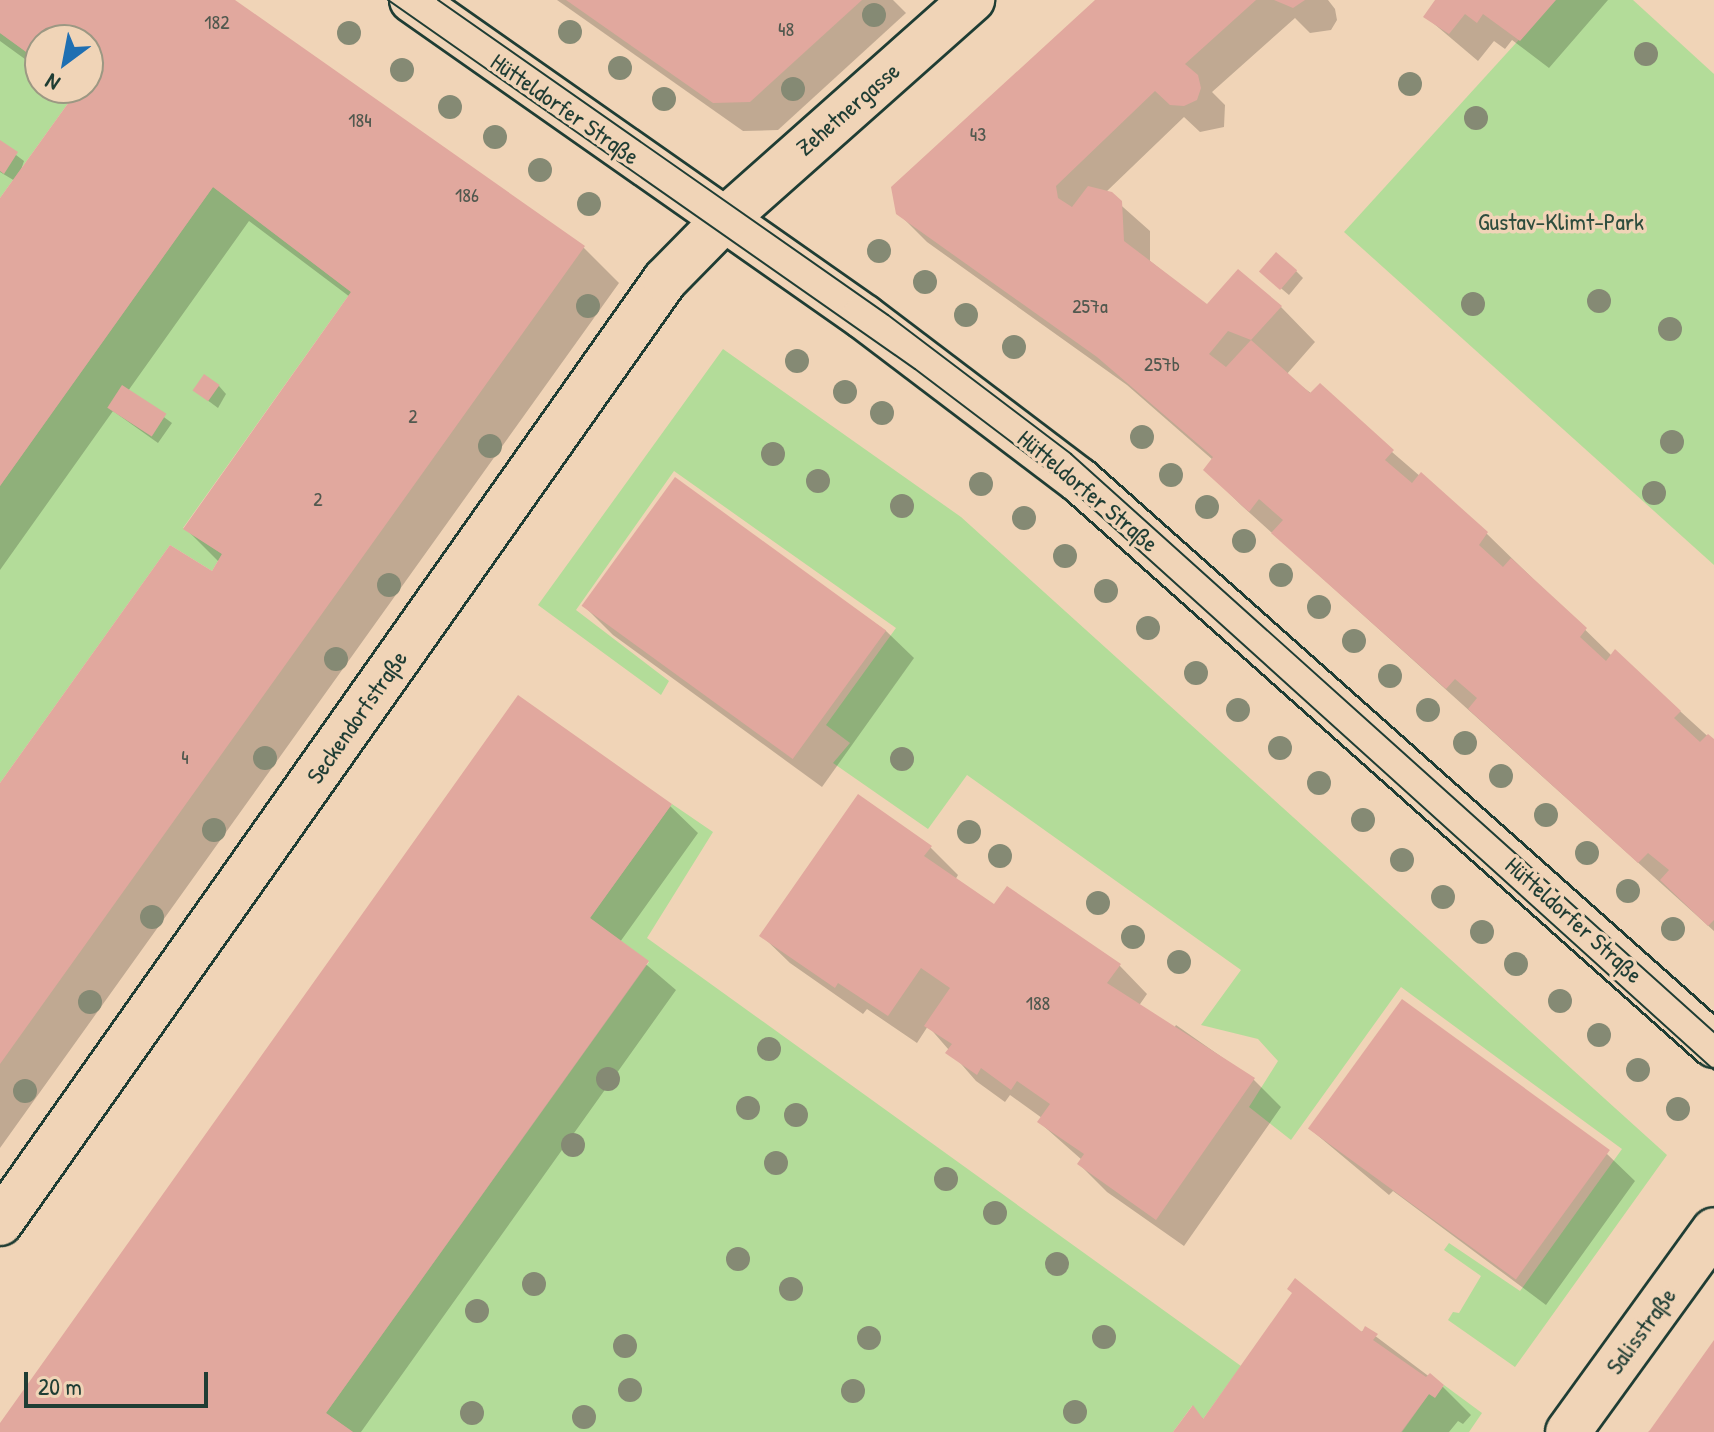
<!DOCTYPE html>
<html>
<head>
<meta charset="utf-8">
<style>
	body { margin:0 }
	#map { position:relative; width:1714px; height:1432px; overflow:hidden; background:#f0d4b7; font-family:"Patrick Hand",sans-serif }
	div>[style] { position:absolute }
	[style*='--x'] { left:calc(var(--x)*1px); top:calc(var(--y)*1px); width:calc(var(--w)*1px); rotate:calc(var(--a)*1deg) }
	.green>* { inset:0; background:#b3dc99 }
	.shadow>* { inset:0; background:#0003 }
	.building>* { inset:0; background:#e1a89e; transform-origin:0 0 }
	.roads { filter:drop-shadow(2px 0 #1f3d34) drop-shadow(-2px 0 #1f3d34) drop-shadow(0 2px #1f3d34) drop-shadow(0 -2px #1f3d34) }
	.street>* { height:44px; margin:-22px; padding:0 22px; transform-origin:22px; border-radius:22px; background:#f0d4b7 }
	.secondary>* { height:44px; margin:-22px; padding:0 22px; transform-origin:22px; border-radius:22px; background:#f0d4b7 }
	.tram>* { height:2px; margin:-1px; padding:0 1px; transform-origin:1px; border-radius:1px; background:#1f3d34 }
	.trees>* { width:24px; height:24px; margin:-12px; border-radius:50%; background:#858a74 }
	span { translate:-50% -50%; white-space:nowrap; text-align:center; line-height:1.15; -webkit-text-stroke:7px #f0d4b7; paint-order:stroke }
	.number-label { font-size:20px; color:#50584e }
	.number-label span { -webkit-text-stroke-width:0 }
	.street-label { font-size:24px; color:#1f3d34 }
	.park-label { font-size:24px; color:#2e4d3e }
	.north { position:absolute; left:24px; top:24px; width:80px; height:80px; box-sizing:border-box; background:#f0d4b7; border:2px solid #9c9883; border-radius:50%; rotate:212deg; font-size:22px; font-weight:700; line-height:32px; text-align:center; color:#1f3d34 }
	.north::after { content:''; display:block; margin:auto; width:28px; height:36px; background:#1f6fb2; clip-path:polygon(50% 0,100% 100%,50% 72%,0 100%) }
	.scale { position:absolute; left:24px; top:1372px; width:184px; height:36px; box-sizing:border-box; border:4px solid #1f3d34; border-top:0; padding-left:10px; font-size:24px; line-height:28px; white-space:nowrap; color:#1f3d34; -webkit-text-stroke:6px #f0d4b7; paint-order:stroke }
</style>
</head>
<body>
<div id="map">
	<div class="green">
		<i style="clip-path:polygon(1555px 0,1633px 0,1714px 74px,1714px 565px,1344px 232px)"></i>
		<i style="clip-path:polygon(0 33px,40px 62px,40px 88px,79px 88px,0 198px)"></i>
		<i style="clip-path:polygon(213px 187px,351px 292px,183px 528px,222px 554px,212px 571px,170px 545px,0 783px,0 486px)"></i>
		<i style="clip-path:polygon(723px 349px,961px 517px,1667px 1155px,1515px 1367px,1448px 1320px,1453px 1312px,1459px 1313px,1481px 1276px,1444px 1250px,1449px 1243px,1520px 1291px,1622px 1149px,1401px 987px,1291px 1140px,1249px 1107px,1278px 1061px,1258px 1039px,1201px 1025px,1241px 970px,967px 775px,928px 829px,833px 763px,850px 743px,826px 725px,896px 628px,674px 471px,576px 610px,669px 681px,661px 695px,538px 605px)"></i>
		<i style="clip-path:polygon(672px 804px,713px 832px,647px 938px,1241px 1366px,1203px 1419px,1192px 1406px,1173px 1432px,353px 1432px,326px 1413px,649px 962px,590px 918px)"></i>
		<i style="clip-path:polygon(1444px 1385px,1482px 1413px,1469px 1432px,1402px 1432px,1429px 1394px,1435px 1397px)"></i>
	</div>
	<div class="shadow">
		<i style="clip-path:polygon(0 0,231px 0,584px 248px,619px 283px,0 1148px,0 787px,213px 574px,220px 563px,185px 528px,350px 297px,249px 221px,128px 391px,172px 423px,158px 443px,113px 411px,0 570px,0 202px,15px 181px,0 172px,0 143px,24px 161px,19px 176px,76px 96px,66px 88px,88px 88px,88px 40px,40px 40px,40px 70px,0 41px)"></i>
		<i style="clip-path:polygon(557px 0,893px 0,906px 13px,778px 130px,743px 131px)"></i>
		<i style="clip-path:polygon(1098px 0,1328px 0,1335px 9px,1337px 20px,1331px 30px,1310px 33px,1295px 18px,1212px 92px,1225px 105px,1224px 127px,1200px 132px,1184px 117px,1106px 192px,1150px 231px,1150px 261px,1208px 307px,1281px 307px,1315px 342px,1286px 375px,1392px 452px,1486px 533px,1612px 656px,1615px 652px,1714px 742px,1714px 931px,1241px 505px,1206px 470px,1213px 460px,1127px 385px,927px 242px,898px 213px)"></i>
		<i style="clip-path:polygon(1438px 0,1608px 0,1549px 68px,1512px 40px,1505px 49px,1494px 41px,1478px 61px,1426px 17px)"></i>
		<i style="clip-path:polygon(1296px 271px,1303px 278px,1289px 295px,1270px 279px)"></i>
		<i style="clip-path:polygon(219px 386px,226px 394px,218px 408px,195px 391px)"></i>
		<i style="clip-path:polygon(675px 480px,886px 631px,914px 658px,822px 787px,613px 635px,585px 607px)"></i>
		<i style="clip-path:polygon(670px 806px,698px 833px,620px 942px,676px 990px,361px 1432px,0 1432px,0 1425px)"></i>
		<i style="clip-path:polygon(930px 847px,958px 875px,955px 880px,994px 907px,1007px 888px,1120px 966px,1147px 994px,1138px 1007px,1173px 1030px,1176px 1025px,1253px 1079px,1281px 1107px,1184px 1246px,1107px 1192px,1079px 1164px,1082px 1160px,1039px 1122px,1042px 1118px,1010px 1095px,1005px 1102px,976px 1081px,928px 1026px,917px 1043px,867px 1009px,863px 1014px,790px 963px,762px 936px)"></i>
		<i style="clip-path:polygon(1310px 1129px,1607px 1154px,1635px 1181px,1546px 1305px,1393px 1191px,1389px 1195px)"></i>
		<i style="clip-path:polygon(1366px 1329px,1443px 1387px,1471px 1415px,1463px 1424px,1458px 1421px,1449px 1432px,1176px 1432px,1193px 1408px,1204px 1420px)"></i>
	</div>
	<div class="building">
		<i style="clip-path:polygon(0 0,235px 0,585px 246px,0 1064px,0 783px,170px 545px,212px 571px,222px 554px,183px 529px,351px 292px,213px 187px,0 486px,0 198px,79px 88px,88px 88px,88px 40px,40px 40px,40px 62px,0 33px)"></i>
		<i style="clip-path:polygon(566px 0,862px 0,750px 102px,713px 103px)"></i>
		<i style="clip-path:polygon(evenodd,1095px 0,1256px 0,1185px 64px,1198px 75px,1201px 88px,1197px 100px,1184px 106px,1170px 105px,1155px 91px,1056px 186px,1058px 198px,1072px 207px,1088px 186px,1112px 192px,1122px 201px,1124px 241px,1207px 304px,1238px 269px,1282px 306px,1251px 340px,1310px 393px,1320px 383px,1394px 450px,1385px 460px,1412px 483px,1421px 472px,1488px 532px,1479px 545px,1503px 567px,1511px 558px,1587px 628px,1580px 637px,1606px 661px,1615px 649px,1681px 711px,1674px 718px,1700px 742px,1708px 734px,1714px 739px,1714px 920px,1708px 926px,1660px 880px,1669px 870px,1648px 853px,1638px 863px,1468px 709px,1477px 698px,1455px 679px,1446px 689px,1271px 533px,1283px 520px,1259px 499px,1249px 512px,1203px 470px,1213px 457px,1097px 357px,896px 214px,891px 187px,1095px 0,1228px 331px,1251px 340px,1226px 367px,1209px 354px,1228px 331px)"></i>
		<i style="clip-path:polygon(1274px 0,1305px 0,1293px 8px)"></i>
		<i style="clip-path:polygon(1435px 0,1556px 0,1520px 41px,1483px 14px,1477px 23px,1465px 14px,1449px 34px,1423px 17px)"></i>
		<i style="clip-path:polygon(0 140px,18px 152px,4px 174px,0 171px)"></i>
		<i style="left:1276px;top:252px;width:28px;height:26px;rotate:41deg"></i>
		<i style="left:204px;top:374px;width:19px;height:20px;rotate:35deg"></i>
		<i style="left:122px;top:385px;width:53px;height:27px;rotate:33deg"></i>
		<i style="left:675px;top:477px;width:261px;height:159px;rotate:36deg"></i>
		<i style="clip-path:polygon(518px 695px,672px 804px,590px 918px,649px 961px,326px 1413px,353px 1432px,0 1432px,0 1423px)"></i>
		<i style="clip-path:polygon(858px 794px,932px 846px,924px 856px,994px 904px,1007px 886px,1121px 964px,1107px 983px,1255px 1078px,1156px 1220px,1077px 1164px,1084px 1154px,1037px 1122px,1050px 1104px,1017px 1081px,1011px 1090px,981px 1068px,977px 1075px,945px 1053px,952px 1044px,924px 1026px,950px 988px,921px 968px,888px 1016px,838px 983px,835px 988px,759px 936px)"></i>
		<i style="left:1402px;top:999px;width:257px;height:160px;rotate:36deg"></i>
		<i style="clip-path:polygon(1295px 1278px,1362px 1332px,1365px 1326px,1378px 1334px,1373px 1340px,1426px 1377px,1430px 1373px,1444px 1385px,1435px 1398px,1429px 1394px,1401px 1432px,1173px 1432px,1193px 1405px,1203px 1419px,1292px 1293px,1287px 1289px)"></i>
		<i style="clip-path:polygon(1714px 1340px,1714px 1432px,1648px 1432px,1650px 1430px)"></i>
	</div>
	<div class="roads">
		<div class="street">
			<i style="--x:0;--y:1223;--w:1154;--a:-54.81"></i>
			<i style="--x:665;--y:280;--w:84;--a:-45.5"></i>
			<i style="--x:1568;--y:1432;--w:249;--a:-54.1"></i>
		</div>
		<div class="secondary">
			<i style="--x:412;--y:0;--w:552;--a:35.04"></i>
			<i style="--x:864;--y:317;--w:270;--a:37.2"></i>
			<i style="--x:1079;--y:480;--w:850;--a:41.66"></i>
			<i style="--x:724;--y:220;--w:332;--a:-41.6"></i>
		</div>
	</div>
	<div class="tram">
		<i style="--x:388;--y:0;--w:643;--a:35"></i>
		<i style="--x:915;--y:369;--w:182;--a:37.2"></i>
		<i style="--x:1060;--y:479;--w:881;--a:42.1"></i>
		<i style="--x:438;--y:0;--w:549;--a:34.99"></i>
		<i style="--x:888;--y:315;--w:230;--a:37.2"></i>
		<i style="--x:1071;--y:454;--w:865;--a:41.95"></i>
	</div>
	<div class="trees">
		<i style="left:874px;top:15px"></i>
		<i style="left:570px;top:32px"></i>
		<i style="left:349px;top:33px"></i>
		<i style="left:1646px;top:54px"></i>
		<i style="left:620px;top:68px"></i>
		<i style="left:402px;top:70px"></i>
		<i style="left:1410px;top:84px"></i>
		<i style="left:793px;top:89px"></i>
		<i style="left:664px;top:99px"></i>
		<i style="left:450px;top:107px"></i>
		<i style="left:1476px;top:118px"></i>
		<i style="left:495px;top:137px"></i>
		<i style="left:540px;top:170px"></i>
		<i style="left:589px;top:204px"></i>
		<i style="left:879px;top:251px"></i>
		<i style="left:925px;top:282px"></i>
		<i style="left:1599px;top:301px"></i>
		<i style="left:1473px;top:304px"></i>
		<i style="left:588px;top:306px"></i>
		<i style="left:966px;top:315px"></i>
		<i style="left:1670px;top:329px"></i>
		<i style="left:1014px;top:347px"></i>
		<i style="left:797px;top:361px"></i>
		<i style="left:845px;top:392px"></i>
		<i style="left:882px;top:413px"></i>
		<i style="left:1142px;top:437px"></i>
		<i style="left:1672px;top:442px"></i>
		<i style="left:490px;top:446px"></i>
		<i style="left:773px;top:454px"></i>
		<i style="left:1171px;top:475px"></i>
		<i style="left:818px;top:481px"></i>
		<i style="left:981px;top:484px"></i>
		<i style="left:1654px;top:493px"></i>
		<i style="left:902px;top:506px"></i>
		<i style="left:1207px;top:507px"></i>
		<i style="left:1024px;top:518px"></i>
		<i style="left:1244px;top:541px"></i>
		<i style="left:1065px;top:556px"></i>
		<i style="left:1281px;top:575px"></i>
		<i style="left:389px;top:585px"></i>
		<i style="left:1106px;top:591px"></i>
		<i style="left:1319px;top:607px"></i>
		<i style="left:1148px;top:628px"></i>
		<i style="left:1354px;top:641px"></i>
		<i style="left:336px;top:659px"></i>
		<i style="left:1196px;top:673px"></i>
		<i style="left:1390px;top:676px"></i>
		<i style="left:1238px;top:710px"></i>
		<i style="left:1428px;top:710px"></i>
		<i style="left:1465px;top:743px"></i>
		<i style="left:1280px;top:748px"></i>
		<i style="left:265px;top:758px"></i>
		<i style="left:902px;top:759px"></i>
		<i style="left:1501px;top:776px"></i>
		<i style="left:1319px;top:783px"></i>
		<i style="left:1546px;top:815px"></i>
		<i style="left:1363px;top:820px"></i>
		<i style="left:214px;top:830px"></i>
		<i style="left:969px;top:832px"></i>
		<i style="left:1587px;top:853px"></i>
		<i style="left:1000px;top:856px"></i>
		<i style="left:1402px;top:860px"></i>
		<i style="left:1628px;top:891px"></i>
		<i style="left:1443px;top:897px"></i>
		<i style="left:1098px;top:903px"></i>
		<i style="left:152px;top:917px"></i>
		<i style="left:1673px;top:929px"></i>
		<i style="left:1482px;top:932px"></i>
		<i style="left:1133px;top:937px"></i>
		<i style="left:1179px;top:962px"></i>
		<i style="left:1516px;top:964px"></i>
		<i style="left:1560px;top:1001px"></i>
		<i style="left:90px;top:1002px"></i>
		<i style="left:1599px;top:1035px"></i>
		<i style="left:769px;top:1049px"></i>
		<i style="left:1638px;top:1070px"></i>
		<i style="left:608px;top:1079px"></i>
		<i style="left:25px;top:1091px"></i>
		<i style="left:748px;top:1108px"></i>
		<i style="left:1678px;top:1109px"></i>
		<i style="left:796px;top:1115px"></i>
		<i style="left:573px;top:1145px"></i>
		<i style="left:776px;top:1163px"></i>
		<i style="left:946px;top:1179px"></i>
		<i style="left:995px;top:1213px"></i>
		<i style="left:738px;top:1259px"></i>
		<i style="left:1057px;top:1264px"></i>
		<i style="left:534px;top:1284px"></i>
		<i style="left:791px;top:1289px"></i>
		<i style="left:477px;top:1311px"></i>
		<i style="left:1104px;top:1337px"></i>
		<i style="left:869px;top:1338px"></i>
		<i style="left:625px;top:1346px"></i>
		<i style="left:630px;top:1390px"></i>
		<i style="left:853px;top:1391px"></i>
		<i style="left:1075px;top:1412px"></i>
		<i style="left:472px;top:1413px"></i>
		<i style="left:584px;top:1417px"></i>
	</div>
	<div class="number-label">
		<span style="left:217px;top:21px">182</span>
		<span style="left:786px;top:28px">48</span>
		<span style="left:360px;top:119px">184</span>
		<span style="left:978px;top:133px">43</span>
		<span style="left:467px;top:194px">186</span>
		<span style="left:1090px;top:305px">257a</span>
		<span style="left:1162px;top:363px">257b</span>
		<span style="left:413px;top:415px">2</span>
		<span style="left:318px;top:498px">2</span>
		<span style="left:185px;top:756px">4</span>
		<span style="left:1038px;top:1002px">188</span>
	</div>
	<div class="street-label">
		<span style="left:565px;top:109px;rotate:35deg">Hütteldorfer Straße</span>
		<span style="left:848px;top:109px;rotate:-41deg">Zehetnergasse</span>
		<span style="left:1088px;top:491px;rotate:40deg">Hütteldorfer Straße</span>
		<span style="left:357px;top:717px;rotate:-55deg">Seckendorfstraße</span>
		<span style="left:1574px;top:920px;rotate:42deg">Hütteldorfer Straße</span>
		<span style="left:1641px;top:1331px;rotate:-54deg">Salisstraße</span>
	</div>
	<div class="park-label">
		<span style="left:1561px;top:222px">Gustav-Klimt-Park</span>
	</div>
	<div class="north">N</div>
	<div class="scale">20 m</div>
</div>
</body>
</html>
